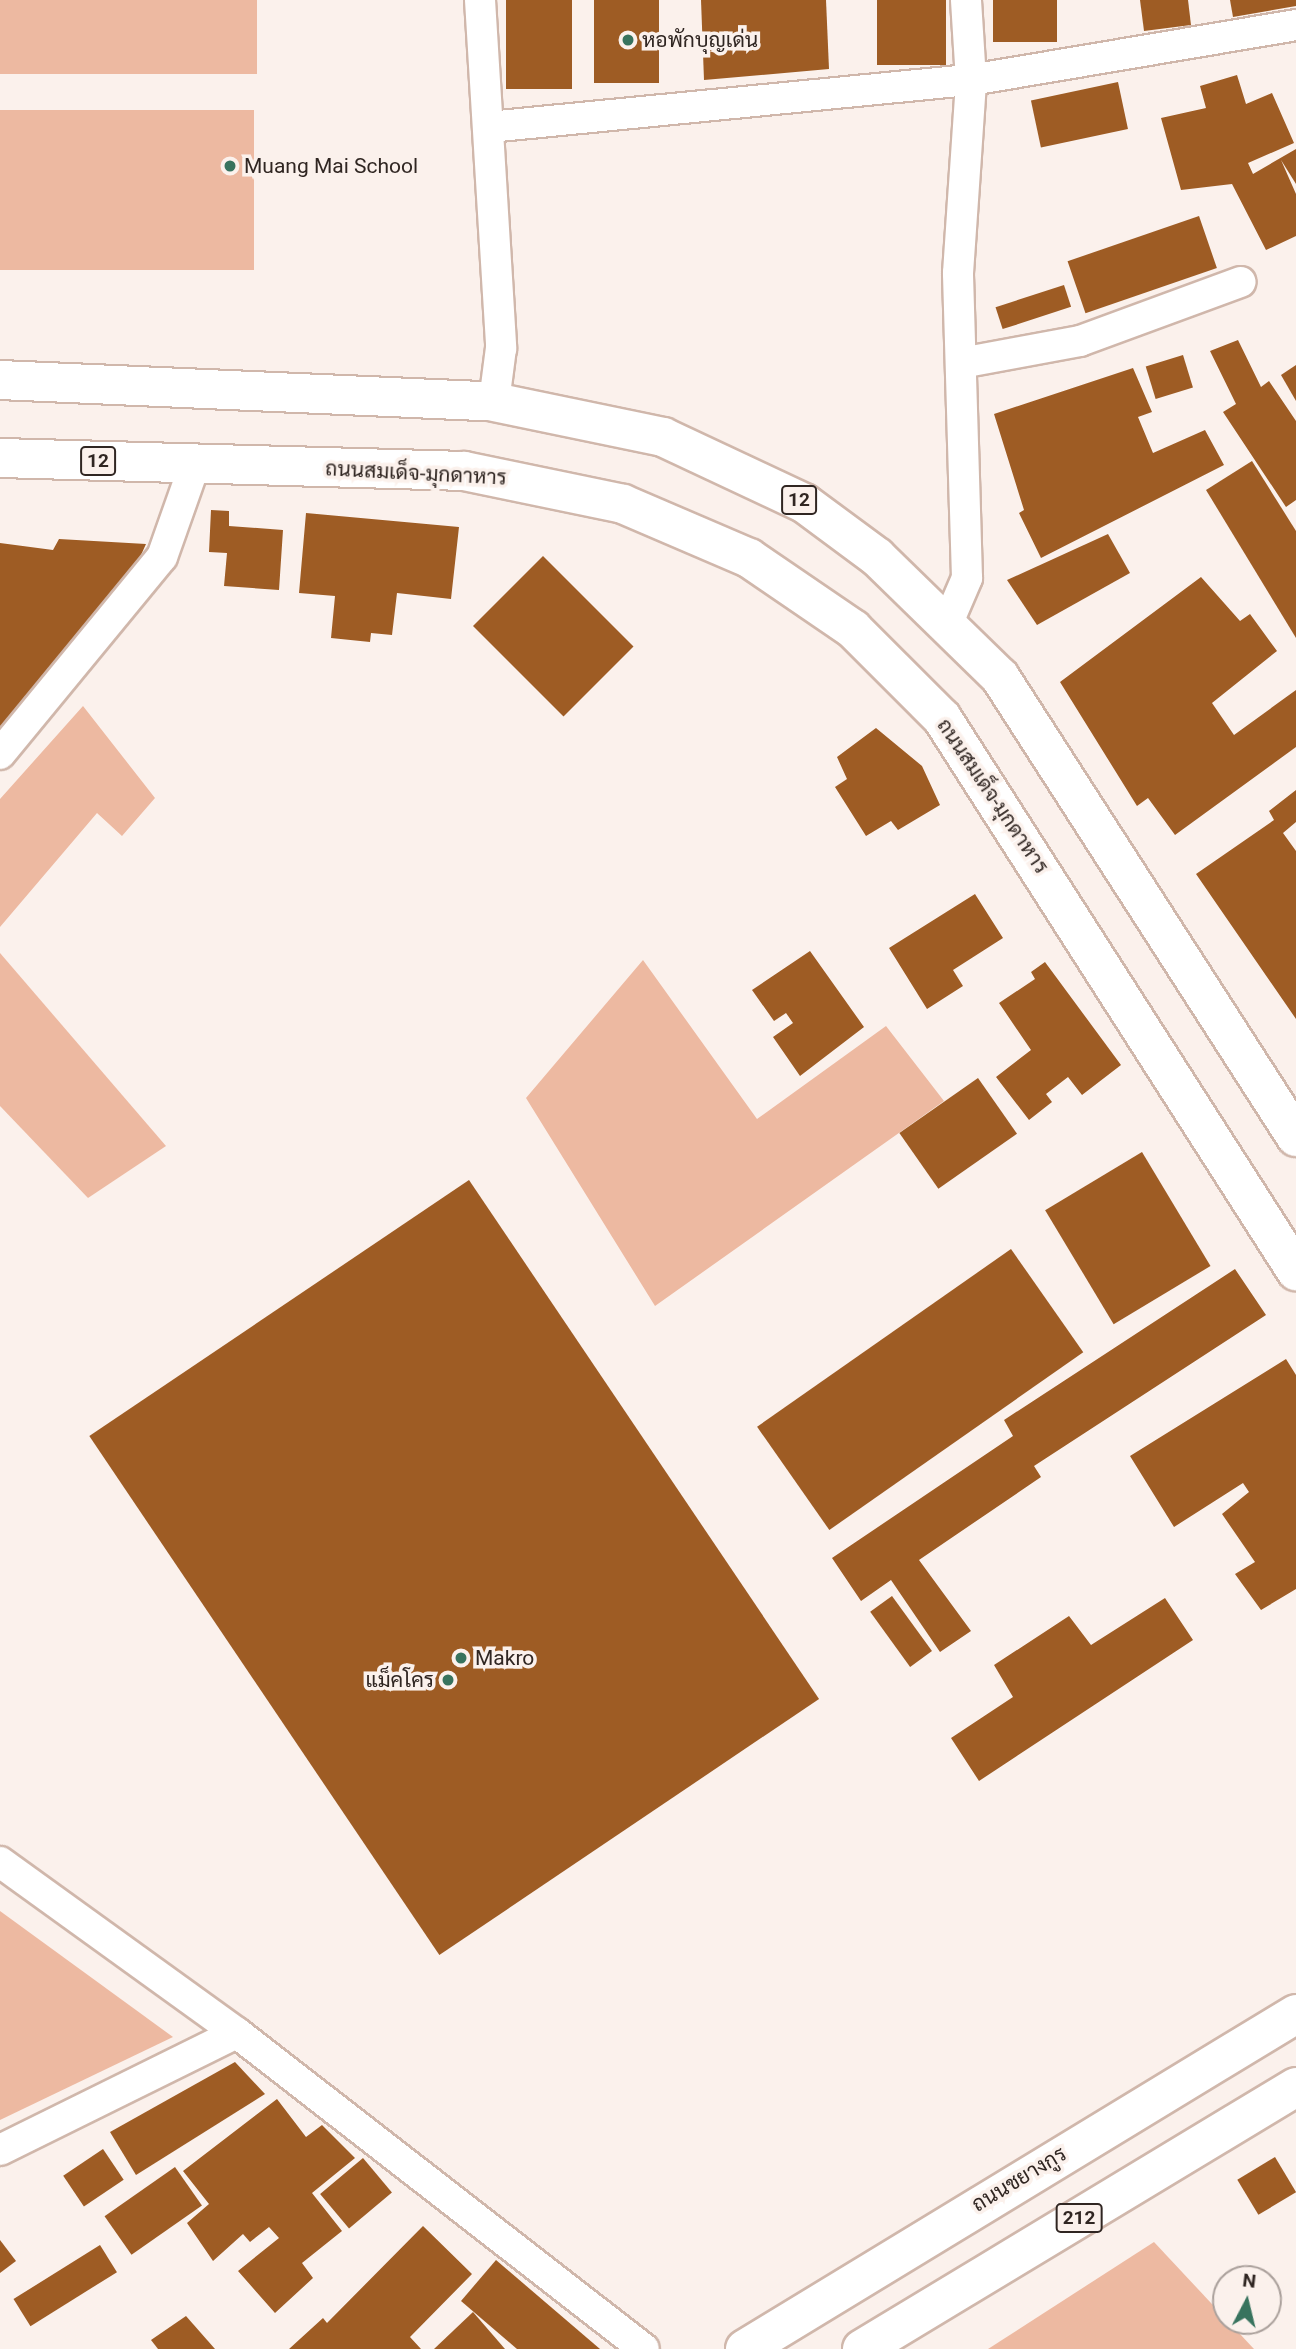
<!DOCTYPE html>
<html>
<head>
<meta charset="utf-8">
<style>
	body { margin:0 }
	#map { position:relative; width:1296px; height:2349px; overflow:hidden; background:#fbf1ec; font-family:Roboto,Sarabun,sans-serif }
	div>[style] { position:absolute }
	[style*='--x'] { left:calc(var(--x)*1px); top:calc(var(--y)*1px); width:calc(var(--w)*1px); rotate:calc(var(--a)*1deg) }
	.green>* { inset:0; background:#edb9a1; transform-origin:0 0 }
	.building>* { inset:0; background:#9e5c24; transform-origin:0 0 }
	.roads { filter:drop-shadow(2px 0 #d0b7ab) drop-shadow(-2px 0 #d0b7ab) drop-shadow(0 2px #d0b7ab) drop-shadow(0 -2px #d0b7ab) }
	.minor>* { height:30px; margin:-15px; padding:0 15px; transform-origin:15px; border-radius:15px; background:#fff }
	.primary>* { height:38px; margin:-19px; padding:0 19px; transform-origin:19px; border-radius:19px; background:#fff }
	.dots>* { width:19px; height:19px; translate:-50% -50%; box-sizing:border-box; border:4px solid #fbf1ec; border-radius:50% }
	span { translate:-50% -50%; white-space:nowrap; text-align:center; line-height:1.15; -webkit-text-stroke:7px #fbf1ec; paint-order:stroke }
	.shield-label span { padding:2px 5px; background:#fbf1ec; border:2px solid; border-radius:5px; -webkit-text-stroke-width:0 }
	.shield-label { font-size:19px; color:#302622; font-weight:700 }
	.poi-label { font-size:21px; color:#302622 }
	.left { translate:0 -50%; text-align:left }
	.right { translate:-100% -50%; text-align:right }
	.street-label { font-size:21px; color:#302622 }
	.north { position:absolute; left:1212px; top:2265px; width:70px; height:70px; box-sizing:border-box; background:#fbf1ec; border:2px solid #aaa09b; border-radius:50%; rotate:7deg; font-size:19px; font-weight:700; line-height:28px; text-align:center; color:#302622 }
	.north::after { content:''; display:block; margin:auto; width:24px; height:32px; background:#38735e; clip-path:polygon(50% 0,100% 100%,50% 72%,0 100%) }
</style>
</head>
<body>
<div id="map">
	<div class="green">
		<i style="left:0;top:0;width:257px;height:74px"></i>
		<i style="left:0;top:110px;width:254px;height:160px"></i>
		<i style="clip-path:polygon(83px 706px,155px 798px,122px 836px,97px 813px,0 927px,0 799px)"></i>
		<i style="clip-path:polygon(0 953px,166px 1146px,88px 1198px,0 1106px)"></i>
		<i style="clip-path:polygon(643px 960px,757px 1119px,886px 1026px,944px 1101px,655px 1306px,526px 1098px)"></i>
		<i style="clip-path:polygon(0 1911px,173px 2037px,0 2120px)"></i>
		<i style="clip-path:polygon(1154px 2242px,1254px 2349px,988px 2349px)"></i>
	</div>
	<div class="building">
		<i style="left:506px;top:0;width:66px;height:89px"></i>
		<i style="left:594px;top:0;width:65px;height:83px"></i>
		<i style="clip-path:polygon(701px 0,826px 0,829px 69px,704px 80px)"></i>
		<i style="left:877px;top:0;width:69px;height:65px"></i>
		<i style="left:993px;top:0;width:64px;height:42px"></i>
		<i style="clip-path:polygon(1140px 0,1188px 0,1191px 25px,1144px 31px)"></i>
		<i style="clip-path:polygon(1230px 0,1296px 0,1296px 6px,1233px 17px)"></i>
		<i style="clip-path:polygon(1237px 75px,1246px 104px,1272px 93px,1294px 143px,1248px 163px,1253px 174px,1296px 149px,1296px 184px,1281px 160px,1296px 194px,1296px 236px,1266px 250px,1232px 184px,1181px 190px,1161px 118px,1206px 108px,1200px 86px)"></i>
		<i style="left:1118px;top:82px;width:48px;height:89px;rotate:78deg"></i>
		<i style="left:1199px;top:216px;width:55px;height:139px;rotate:71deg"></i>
		<i style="left:1064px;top:285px;width:23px;height:72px;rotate:72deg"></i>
		<i style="clip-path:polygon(1238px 340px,1261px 387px,1269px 381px,1296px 421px,1296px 500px,1286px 507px,1223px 412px,1236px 404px,1210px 351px)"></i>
		<i style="left:1183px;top:355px;width:34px;height:39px;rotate:73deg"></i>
		<i style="clip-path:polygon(1296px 365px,1296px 401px,1281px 375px)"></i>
		<i style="clip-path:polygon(1133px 368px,1152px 412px,1138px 417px,1153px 453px,1205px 430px,1224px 465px,1041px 558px,1019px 513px,1024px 510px,994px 414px)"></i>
		<i style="clip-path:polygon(1252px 461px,1296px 531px,1296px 638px,1206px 490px)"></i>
		<i style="clip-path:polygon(211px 510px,229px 511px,229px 526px,283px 530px,279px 590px,224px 586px,227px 553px,209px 552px)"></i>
		<i style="clip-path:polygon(306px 513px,459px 527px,451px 599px,397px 593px,392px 635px,371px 633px,370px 642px,331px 638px,335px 596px,299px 593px)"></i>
		<i style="clip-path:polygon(1108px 534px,1130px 573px,1037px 625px,1007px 580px)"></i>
		<i style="clip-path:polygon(59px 539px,146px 544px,132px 575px,0 735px,0 543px,53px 550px)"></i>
		<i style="left:543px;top:556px;width:128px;height:99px;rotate:45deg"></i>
		<i style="clip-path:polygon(1201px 577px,1240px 621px,1250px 614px,1277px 651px,1212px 703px,1234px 735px,1296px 690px,1296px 747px,1175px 835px,1148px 798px,1137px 806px,1060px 682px)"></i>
		<i style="clip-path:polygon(876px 728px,922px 766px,940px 805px,898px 830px,891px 821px,866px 836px,835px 787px,847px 779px,837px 757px)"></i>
		<i style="clip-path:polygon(1296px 790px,1296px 822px,1283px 833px,1296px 851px,1296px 1019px,1196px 874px,1274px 820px,1269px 811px)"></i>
		<i style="clip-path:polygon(975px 894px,1003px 938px,953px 970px,963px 986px,927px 1009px,889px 948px)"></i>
		<i style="clip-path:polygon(810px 951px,864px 1027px,800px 1076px,773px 1037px,793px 1023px,786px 1013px,774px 1021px,752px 990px)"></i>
		<i style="clip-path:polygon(1045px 962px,1121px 1065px,1082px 1095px,1068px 1077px,1046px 1094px,1052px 1102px,1029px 1120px,996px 1077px,1031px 1050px,999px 1003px,1035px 979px,1031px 972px)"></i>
		<i style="left:978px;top:1078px;width:68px;height:96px;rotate:55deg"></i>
		<i style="left:1142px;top:1152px;width:133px;height:113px;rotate:59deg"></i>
		<i style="left:469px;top:1180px;width:626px;height:458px;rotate:56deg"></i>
		<i style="left:1011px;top:1249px;width:126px;height:310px;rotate:55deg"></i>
		<i style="clip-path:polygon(1235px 1269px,1266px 1315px,1034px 1466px,1041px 1477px,919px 1560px,971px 1631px,940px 1652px,891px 1580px,861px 1601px,832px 1558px,1013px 1436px,1004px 1420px)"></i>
		<i style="clip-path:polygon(1286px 1359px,1296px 1375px,1296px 1589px,1261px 1610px,1235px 1574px,1255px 1562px,1222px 1514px,1249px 1492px,1243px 1483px,1174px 1527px,1130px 1456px)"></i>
		<i style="left:892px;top:1596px;width:68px;height:27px;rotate:54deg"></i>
		<i style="clip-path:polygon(1165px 1598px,1193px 1640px,979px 1781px,951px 1738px,1013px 1697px,994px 1665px,1069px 1616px,1091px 1645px)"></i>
		<i style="clip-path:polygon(235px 2062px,265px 2094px,136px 2175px,110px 2132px)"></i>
		<i style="clip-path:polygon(277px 2099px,306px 2137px,322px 2125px,355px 2158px,312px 2193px,342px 2231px,302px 2263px,313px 2278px,275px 2313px,238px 2271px,279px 2238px,269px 2227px,250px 2242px,243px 2234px,213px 2261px,187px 2223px,209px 2204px,183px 2171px)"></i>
		<i style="left:103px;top:2149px;width:37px;height:48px;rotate:56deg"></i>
		<i style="left:1275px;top:2157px;width:41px;height:44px;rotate:59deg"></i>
		<i style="left:363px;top:2158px;width:45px;height:56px;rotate:50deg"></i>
		<i style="left:175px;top:2167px;width:47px;height:86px;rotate:55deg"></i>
		<i style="clip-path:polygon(423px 2226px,472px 2274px,410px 2337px,421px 2349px,289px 2349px,323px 2318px,327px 2323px)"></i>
		<i style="clip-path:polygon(0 2240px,16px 2261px,0 2273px)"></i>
		<i style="left:100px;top:2245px;width:32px;height:102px;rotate:58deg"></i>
		<i style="clip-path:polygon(496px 2260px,600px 2349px,517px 2349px,461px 2301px)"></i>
		<i style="clip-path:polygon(473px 2312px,505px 2349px,434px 2349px)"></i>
		<i style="clip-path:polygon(186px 2316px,215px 2349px,158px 2349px,151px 2340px)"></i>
	</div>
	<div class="roads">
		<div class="minor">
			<i style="--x:480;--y:0;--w:349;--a:86.5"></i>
			<i style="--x:501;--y:348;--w:54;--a:97.4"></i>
			<i style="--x:489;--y:127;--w:484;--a:-5.6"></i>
			<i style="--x:971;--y:80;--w:330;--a:-9.6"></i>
			<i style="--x:961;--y:363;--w:121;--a:-10.5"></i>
			<i style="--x:1080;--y:341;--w:171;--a:-20.2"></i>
			<i style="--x:949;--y:620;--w:46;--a:-66.8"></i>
			<i style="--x:967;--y:578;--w:305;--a:-91.7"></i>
			<i style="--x:958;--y:273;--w:193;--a:-86.1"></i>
			<i style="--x:971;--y:80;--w:80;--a:-93.6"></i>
			<i style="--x:0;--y:754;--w:255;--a:-50.6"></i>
			<i style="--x:162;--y:557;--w:99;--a:-70.5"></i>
			<i style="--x:0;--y:1862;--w:292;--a:35.8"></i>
			<i style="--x:237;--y:2033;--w:515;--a:37.83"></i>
			<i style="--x:0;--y:2150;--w:264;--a:-26.3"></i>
		</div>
		<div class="primary">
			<i style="--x:0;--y:380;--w:494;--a:2.5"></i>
			<i style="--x:494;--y:402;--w:173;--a:11.7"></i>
			<i style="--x:663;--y:437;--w:156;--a:25.1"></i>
			<i style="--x:804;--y:503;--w:91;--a:36.5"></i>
			<i style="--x:877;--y:557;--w:172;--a:44.3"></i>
			<i style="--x:1000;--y:677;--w:547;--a:57.24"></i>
			<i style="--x:0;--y:458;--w:464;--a:1.6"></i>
			<i style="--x:464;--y:471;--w:162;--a:11.7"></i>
			<i style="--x:623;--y:504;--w:137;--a:23.2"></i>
			<i style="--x:749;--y:558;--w:126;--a:34.3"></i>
			<i style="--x:853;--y:629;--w:126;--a:45"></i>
			<i style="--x:942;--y:718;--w:657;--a:57.37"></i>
			<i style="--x:745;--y:2349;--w:645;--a:-31.3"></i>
			<i style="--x:862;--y:2349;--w:507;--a:-31.12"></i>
		</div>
	</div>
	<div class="dots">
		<i style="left:628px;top:40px;background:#38735e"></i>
		<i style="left:230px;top:166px;background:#38735e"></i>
		<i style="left:461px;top:1658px;background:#38735e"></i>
		<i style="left:448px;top:1680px;background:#38735e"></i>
	</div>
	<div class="shield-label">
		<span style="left:98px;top:461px">12</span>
		<span style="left:799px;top:500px">12</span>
		<span style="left:1079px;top:2218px">212</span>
	</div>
	<div class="poi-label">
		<span class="left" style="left:642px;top:40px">หอพักบุญเด่น</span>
		<span class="left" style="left:244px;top:166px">Muang Mai School</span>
		<span class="left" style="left:475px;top:1658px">Makro</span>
		<span class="right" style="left:434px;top:1680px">แม็คโคร</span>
	</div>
	<div class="street-label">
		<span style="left:416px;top:473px;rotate:3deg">ถนนสมเด็จ-มุกดาหาร</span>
		<span style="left:993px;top:796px;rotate:56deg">ถนนสมเด็จ-มุกดาหาร</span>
		<span style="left:1019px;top:2179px;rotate:-31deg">ถนนชยางกูร</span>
	</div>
	<div class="north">N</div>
</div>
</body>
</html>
